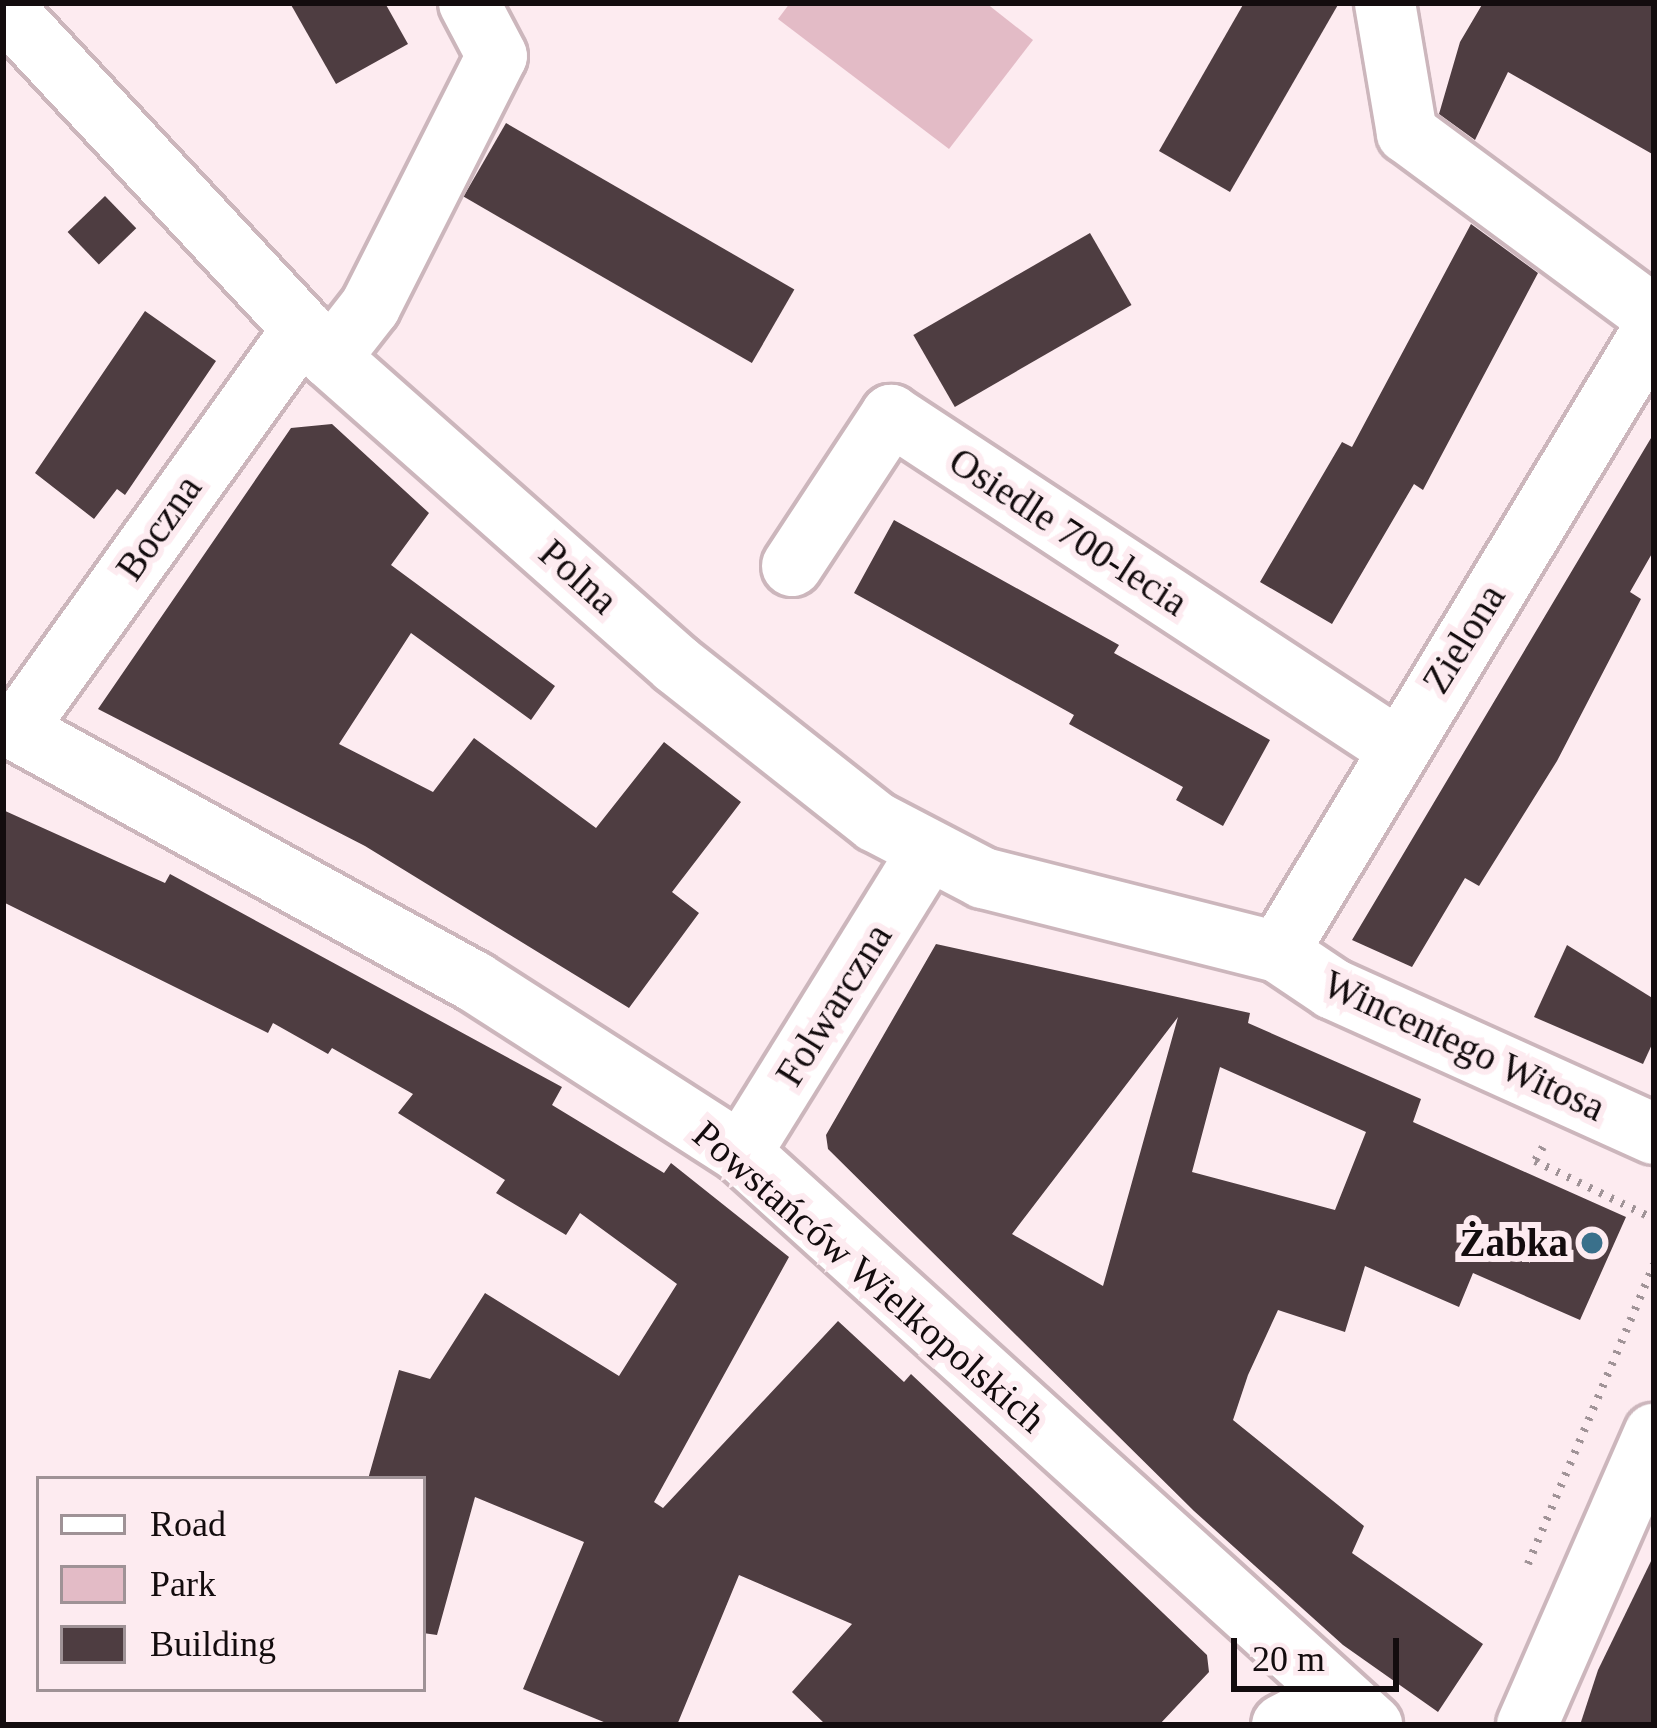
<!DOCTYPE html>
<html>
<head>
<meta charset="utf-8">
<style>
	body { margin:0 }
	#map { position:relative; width:1657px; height:1728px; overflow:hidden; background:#fdebf0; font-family:"Times New Roman",serif }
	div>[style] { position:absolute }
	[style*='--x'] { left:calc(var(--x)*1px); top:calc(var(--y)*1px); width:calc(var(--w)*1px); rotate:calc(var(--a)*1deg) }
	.green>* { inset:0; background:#e3bbc6 }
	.building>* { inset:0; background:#4e3d41; transform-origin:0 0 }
	.path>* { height:8px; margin-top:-4px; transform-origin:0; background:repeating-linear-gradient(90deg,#a09397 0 3px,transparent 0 12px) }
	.roads { filter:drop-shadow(3px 0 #ccb6bc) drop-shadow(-3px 0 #ccb6bc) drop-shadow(0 3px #ccb6bc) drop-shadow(0 -3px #ccb6bc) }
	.minor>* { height:60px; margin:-30px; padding:0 30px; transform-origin:30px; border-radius:30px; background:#fff }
	.dots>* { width:33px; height:33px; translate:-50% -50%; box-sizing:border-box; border:6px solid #fdebf0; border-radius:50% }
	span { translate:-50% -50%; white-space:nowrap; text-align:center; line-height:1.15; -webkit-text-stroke:12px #fdebf0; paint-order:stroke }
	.street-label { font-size:39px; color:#130c0e }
	.poi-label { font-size:39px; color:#130c0e; font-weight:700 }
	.right { translate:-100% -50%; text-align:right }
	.frame { position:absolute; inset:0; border:6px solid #130c0e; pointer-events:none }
	.legend { position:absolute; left:36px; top:1476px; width:390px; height:216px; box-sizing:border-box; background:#fdebf0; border:3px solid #9f9296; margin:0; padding:15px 21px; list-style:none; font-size:36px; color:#130c0e }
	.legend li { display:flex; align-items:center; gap:24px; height:60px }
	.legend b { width:60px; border:3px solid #9f9296 }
	.scale { position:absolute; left:1231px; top:1638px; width:168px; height:54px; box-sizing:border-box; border:6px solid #130c0e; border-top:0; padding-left:15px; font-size:36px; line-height:42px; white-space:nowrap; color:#130c0e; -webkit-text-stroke:9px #fdebf0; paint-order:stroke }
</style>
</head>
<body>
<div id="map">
	<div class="green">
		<i style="clip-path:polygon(790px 3px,986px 3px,1033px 40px,949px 149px,778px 19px)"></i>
	</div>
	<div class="building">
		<i style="clip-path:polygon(290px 3px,385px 3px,408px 44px,336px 84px)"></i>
		<i style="clip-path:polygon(1244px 3px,1339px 3px,1230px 192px,1159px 151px)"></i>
		<i style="clip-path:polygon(1483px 3px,1654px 3px,1654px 155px,1508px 72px,1475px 140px,1439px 114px,1460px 42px)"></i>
		<i style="left:506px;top:123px;width:333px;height:85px;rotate:30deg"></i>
		<i style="left:105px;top:196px;width:45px;height:52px;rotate:46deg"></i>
		<i style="clip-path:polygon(1471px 224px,1538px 273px,1423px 490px,1414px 484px,1332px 624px,1260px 582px,1342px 442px,1352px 447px)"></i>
		<i style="left:1090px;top:233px;width:83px;height:204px;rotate:60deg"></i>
		<i style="clip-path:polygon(145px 311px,216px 361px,125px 495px,117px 489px,94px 519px,35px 473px)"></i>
		<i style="clip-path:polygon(332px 424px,429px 513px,391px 565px,555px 686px,531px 720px,411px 633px,339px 744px,433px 792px,474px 738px,596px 828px,664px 742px,741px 802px,672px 892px,699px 913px,629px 1008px,365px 846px,98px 709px,291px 428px)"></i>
		<i style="clip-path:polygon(1654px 433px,1654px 550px,1630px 592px,1641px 599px,1557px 761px,1479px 886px,1465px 878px,1412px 967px,1352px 940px)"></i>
		<i style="clip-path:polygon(894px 520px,1119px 645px,1114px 653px,1270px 740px,1223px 826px,1176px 800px,1183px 787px,1069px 724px,1074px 715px,854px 593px)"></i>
		<i style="clip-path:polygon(3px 810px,165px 883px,170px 874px,562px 1087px,552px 1105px,664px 1173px,671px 1163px,789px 1257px,654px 1502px,663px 1508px,838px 1321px,904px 1382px,911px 1374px,1031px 1487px,1207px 1655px,1209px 1672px,1159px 1725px,826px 1725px,792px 1692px,852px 1624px,739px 1575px,677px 1725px,611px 1725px,523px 1689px,584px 1542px,475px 1497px,437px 1635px,423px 1633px,423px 1479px,368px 1479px,399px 1370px,430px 1379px,485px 1293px,619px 1376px,677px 1284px,580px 1213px,566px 1235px,496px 1193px,505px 1180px,398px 1113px,413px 1094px,332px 1048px,328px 1054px,273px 1023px,268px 1033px,3px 902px)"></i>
		<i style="clip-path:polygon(evenodd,936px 944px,1250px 1013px,1248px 1023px,1421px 1099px,1413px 1122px,1626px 1217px,1580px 1320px,1473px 1273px,1459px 1307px,1365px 1266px,1345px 1332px,1278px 1310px,1248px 1375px,1233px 1420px,1364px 1526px,1352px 1553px,1483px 1644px,1438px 1712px,1343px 1645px,1194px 1511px,828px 1149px,826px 1135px,936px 944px,1178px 1017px,1103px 1286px,1012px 1234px,1178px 1017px,936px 944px,1220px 1067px,1366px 1132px,1335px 1210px,1192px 1172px,1220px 1067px)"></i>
		<i style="clip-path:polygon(1567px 945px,1654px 999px,1654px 1040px,1643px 1064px,1534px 1017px)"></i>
		<i style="clip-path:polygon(1654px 1555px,1654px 1725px,1580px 1725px,1598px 1670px)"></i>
	</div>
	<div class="path">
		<i style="--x:1543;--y:1147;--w:16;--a:120"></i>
		<i style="--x:1535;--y:1161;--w:132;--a:26"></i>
		<i style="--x:1528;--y:1564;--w:325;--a:-67.2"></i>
	</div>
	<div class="roads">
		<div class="minor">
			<i style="--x:1385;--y:3;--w:132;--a:80.4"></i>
			<i style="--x:1407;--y:133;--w:307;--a:36.5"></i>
			<i style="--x:3;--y:7;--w:480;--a:47"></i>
			<i style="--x:330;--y:358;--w:463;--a:41.5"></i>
			<i style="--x:677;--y:665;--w:253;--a:38.3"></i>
			<i style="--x:876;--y:822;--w:121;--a:27.6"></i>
			<i style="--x:983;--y:878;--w:304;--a:14.1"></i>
			<i style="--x:1278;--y:952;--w:66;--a:33.9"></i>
			<i style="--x:1333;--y:989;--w:352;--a:24.3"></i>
			<i style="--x:330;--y:358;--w:65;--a:-51.9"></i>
			<i style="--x:370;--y:307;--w:281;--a:-63.2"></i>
			<i style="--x:497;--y:56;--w:60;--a:-117.8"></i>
			<i style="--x:792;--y:566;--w:181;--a:-56.7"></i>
			<i style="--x:891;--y:415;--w:606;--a:33.35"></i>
			<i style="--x:3;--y:723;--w:538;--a:28.75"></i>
			<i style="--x:475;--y:982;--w:316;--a:32.7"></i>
			<i style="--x:741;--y:1153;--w:852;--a:42.19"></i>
			<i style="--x:17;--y:728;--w:491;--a:-54.4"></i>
			<i style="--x:1278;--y:952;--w:729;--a:-58.93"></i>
			<i style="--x:741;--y:1153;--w:351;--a:-58.2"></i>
			<i style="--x:1282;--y:1725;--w:63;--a:-27.4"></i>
			<i style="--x:1527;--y:1725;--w:318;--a:-66.4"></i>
		</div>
	</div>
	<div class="dots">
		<i style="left:1592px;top:1243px;background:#3a708b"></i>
	</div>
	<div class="street-label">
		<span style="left:159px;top:528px;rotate:-55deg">Boczna</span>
		<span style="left:1068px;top:532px;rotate:33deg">Osiedle 700-lecia</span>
		<span style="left:578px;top:577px;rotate:42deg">Polna</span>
		<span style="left:1464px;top:639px;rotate:-58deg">Zielona</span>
		<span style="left:834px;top:1005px;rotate:-58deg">Folwarczna</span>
		<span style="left:1464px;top:1046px;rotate:25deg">Wincentego Witosa</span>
		<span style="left:869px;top:1277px;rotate:41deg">Powstańców Wielkopolskich</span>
	</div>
	<div class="poi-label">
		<span class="right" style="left:1568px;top:1243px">Żabka</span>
	</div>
	<div class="frame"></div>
	<ul class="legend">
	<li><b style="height:15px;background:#fff"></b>Road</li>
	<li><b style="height:33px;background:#e3bbc6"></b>Park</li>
	<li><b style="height:33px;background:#4e3d41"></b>Building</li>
	</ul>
	<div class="scale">20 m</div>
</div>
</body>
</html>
